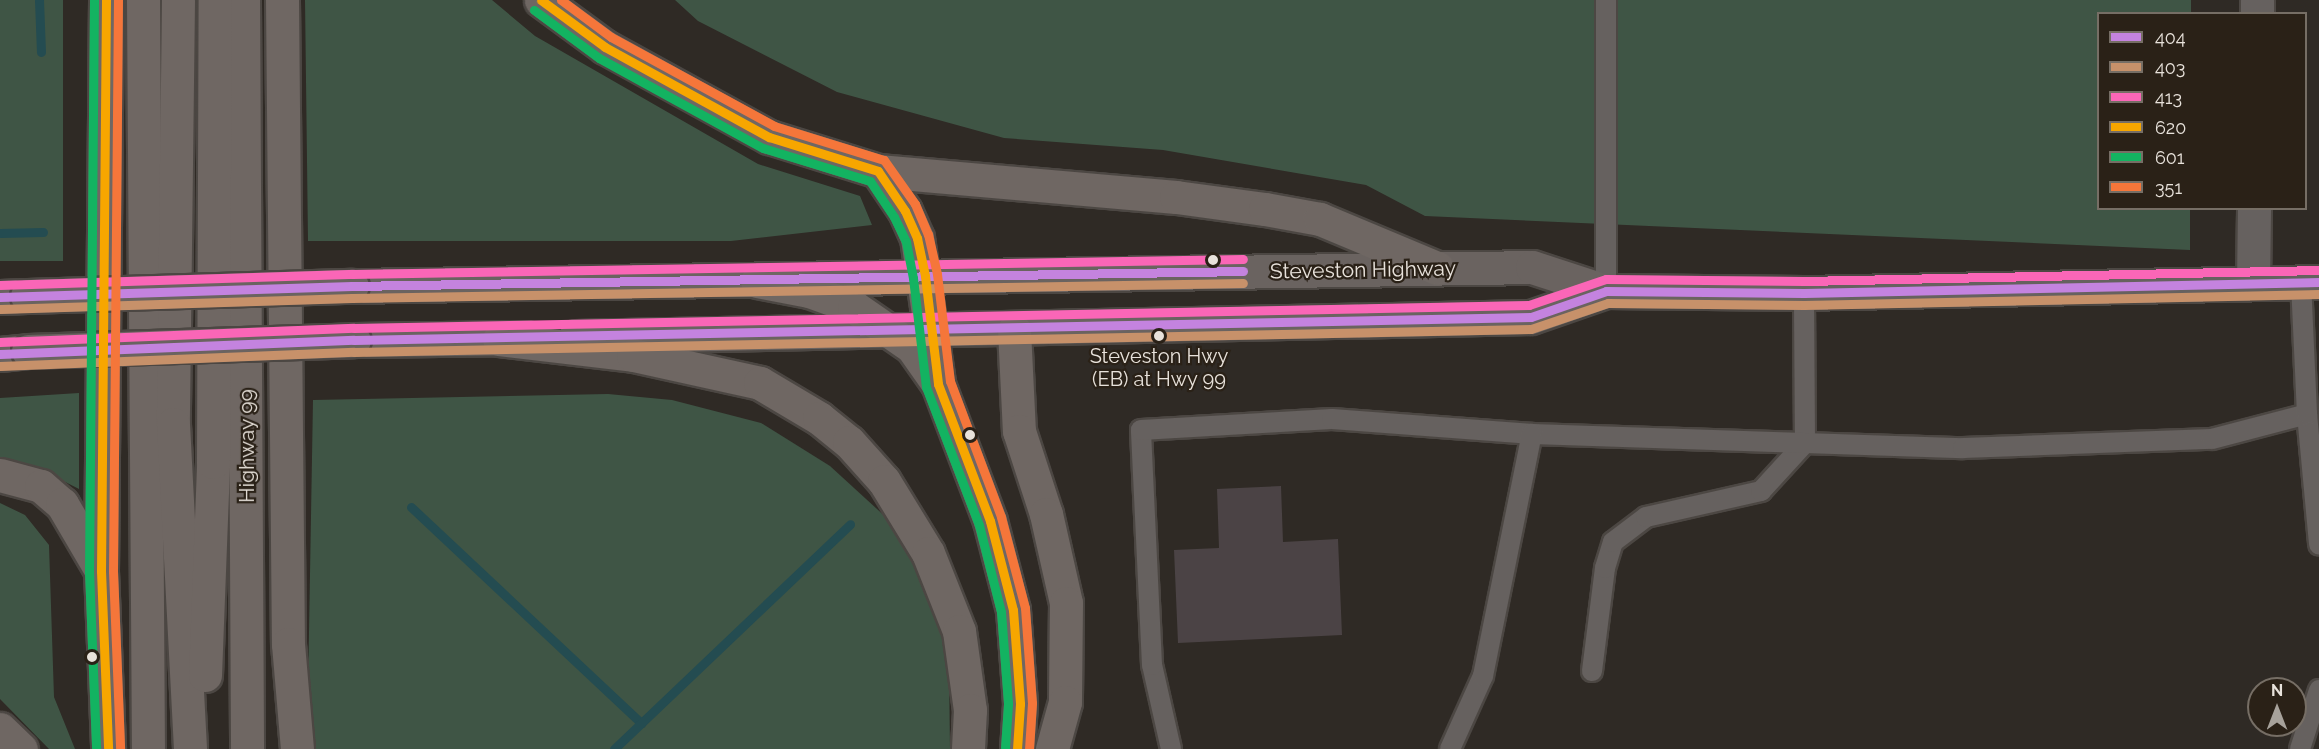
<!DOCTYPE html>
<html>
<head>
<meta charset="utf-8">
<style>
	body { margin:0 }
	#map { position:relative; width:2319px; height:749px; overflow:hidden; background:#2f2a25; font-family:Raleway,sans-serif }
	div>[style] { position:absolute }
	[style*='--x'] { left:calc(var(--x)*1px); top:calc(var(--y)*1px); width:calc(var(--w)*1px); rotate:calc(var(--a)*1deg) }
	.green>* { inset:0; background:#3f5545; transform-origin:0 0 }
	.stream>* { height:9px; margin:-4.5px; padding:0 4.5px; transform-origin:4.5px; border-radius:4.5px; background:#244c51 }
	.building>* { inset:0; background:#4b4345 }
	.roads { filter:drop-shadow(2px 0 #4c4743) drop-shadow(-2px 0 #4c4743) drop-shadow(0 2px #4c4743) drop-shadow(0 -2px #4c4743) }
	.service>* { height:20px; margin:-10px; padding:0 10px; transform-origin:10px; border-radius:10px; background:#66615f }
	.minor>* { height:33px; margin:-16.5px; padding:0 16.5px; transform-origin:16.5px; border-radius:16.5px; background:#66615f }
	.tertiary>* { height:33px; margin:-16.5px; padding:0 16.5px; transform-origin:16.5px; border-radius:16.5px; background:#66615f }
	.secondary>* { height:33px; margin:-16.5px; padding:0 16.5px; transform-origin:16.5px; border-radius:16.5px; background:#6a6360 }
	.motorway>* { height:33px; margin:-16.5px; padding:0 16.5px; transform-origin:16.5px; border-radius:16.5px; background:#6f6763 }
	.bridges { filter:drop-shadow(2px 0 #4c4743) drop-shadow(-2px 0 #4c4743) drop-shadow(0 2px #4c4743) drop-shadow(0 -2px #4c4743) }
	.secondary-bridge>* { height:33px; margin:-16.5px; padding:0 16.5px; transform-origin:16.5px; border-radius:16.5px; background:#6a6360 }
	.bus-1>* { height:9px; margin:-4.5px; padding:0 4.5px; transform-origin:4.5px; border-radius:4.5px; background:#c483df }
	.bus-2>* { height:9px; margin:-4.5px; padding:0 4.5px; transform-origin:4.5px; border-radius:4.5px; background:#c7916a }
	.bus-3>* { height:9px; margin:-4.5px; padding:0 4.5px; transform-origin:4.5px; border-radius:4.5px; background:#fa66b7 }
	.bus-4>* { height:9px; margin:-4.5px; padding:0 4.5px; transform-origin:4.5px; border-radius:4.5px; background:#f7a600 }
	.bus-5>* { height:9px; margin:-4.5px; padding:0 4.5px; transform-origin:4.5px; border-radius:4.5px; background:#13b361 }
	.bus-6>* { height:9px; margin:-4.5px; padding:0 4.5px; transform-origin:4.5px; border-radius:4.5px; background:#f5763a }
	.dots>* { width:16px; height:16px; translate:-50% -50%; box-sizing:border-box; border:3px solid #2a2117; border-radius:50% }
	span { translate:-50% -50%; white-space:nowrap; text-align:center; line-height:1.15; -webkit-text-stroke:4.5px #2a2117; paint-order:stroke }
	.bus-label { font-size:20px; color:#e8e2db }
	.street-label { font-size:21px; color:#e8e2db }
	.legend { position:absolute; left:2097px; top:12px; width:210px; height:198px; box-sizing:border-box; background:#2a2117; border:2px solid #766e65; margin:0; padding:8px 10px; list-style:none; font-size:18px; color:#e8e2db }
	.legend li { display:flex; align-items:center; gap:12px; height:30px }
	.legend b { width:30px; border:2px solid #766e65 }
	.north { position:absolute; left:2247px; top:677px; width:60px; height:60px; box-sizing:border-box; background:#2a2117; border:2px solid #766e65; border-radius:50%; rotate:0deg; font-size:16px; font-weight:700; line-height:24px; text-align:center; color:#e8e2db }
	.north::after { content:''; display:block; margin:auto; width:21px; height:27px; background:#a7a29b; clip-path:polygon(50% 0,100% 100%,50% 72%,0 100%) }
</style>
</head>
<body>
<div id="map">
	<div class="green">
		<i style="left:0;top:0;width:63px;height:261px"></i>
		<i style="clip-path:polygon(305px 0,492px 0,535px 36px,758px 164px,860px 196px,872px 225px,731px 241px,308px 241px)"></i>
		<i style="clip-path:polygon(675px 0,2191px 0,2191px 13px,2098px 14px,2098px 208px,2190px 209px,2190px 250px,1425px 216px,1366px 185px,1163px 150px,1004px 138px,837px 92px,698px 21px)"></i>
		<i style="clip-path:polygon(79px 393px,79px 489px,32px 465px,0 457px,0 398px)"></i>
		<i style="clip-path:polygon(608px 394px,672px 400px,761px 423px,830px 466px,889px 520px,940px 613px,949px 665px,950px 749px,307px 749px,313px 400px)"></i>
		<i style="clip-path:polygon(0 503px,25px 515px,49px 545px,54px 697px,75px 749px,49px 749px,0 699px)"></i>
	</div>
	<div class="stream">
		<i style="--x:39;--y:0;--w:52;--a:87.8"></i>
		<i style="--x:0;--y:233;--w:43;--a:-1.3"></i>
		<i style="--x:411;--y:507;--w:316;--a:43.2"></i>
		<i style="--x:614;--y:749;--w:326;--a:-43.6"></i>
	</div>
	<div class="building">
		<i style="clip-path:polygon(1281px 486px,1283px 542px,1338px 539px,1342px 635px,1178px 643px,1174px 550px,1219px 548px,1217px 489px)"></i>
	</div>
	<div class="roads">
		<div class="service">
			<i style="--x:1606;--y:0;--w:291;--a:90"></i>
			<i style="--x:2307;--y:414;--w:131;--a:84.7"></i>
			<i style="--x:1592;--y:671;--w:104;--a:-82.8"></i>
			<i style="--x:1605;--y:568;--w:27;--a:-73"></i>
			<i style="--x:1613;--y:542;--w:41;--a:-37.1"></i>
			<i style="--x:1646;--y:517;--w:118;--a:-12.7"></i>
			<i style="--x:1761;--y:491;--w:65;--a:-47.5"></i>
			<i style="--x:1805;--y:443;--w:150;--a:-90.4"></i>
			<i style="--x:1171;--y:749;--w:86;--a:-102.7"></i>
			<i style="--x:1152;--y:665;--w:235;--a:-92.7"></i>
			<i style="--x:1141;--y:430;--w:191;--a:-3.3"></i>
			<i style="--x:1332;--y:419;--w:201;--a:4.3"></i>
			<i style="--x:1532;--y:434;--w:431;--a:1.9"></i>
			<i style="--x:1963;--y:448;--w:249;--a:-2.1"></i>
			<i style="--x:2212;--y:439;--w:98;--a:-14.7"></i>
			<i style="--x:2307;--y:414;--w:132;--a:-92.6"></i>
			<i style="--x:1450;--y:749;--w:80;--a:-65.7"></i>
			<i style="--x:1483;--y:676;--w:247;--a:-78.6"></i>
			<i style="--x:2300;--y:749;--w:62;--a:-72.1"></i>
		</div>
		<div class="minor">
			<i style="--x:2257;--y:14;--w:14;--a:-90"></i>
			<i style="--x:2253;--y:282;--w:74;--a:-89.2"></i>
		</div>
		<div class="tertiary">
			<i style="--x:1804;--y:293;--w:515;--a:-1.22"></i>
		</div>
		<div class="secondary">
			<i style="--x:352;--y:286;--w:1180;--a:-0.92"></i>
			<i style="--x:1532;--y:267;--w:78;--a:18"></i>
			<i style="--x:1606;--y:291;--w:198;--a:0.6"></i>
			<i style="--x:0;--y:297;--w:27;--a:-2"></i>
			<i style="--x:575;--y:337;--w:956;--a:-1.2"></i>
			<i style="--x:1531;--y:317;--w:79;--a:-19.1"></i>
			<i style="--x:354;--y:340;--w:172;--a:-0.7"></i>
			<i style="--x:0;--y:354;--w:28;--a:-6"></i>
		</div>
		<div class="motorway">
			<i style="--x:106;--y:0;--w:571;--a:90.5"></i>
			<i style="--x:101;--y:571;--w:178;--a:87.7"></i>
			<i style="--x:143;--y:0;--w:749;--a:89.62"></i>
			<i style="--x:178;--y:0;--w:424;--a:90.7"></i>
			<i style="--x:173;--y:424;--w:325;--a:87"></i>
			<i style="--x:243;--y:0;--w:749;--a:89.69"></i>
			<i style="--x:282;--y:0;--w:644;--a:89.47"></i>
			<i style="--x:288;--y:644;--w:105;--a:85.1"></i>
			<i style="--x:541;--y:0;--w:79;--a:36.3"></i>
			<i style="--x:605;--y:47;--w:187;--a:28.8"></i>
			<i style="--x:769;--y:137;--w:114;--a:17.3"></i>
			<i style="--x:878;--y:171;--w:299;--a:5"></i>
			<i style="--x:1176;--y:197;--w:90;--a:7.7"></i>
			<i style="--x:1265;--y:209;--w:56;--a:10.3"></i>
			<i style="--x:1320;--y:219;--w:127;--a:22.7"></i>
			<i style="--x:878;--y:171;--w:48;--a:56"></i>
			<i style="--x:905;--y:211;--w:30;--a:66"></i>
			<i style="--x:917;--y:238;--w:146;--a:81.7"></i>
			<i style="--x:757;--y:281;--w:53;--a:10.9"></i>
			<i style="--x:809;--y:291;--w:48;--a:19.6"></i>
			<i style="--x:854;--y:307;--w:70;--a:34.6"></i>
			<i style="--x:912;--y:347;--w:45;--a:54.9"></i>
			<i style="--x:938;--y:384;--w:147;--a:69.2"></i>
			<i style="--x:990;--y:521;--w:92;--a:75.5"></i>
			<i style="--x:1013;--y:610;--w:94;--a:85.7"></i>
			<i style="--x:1020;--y:704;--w:45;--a:93.8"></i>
			<i style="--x:1014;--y:330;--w:101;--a:87.2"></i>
			<i style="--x:1019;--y:431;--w:87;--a:72"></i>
			<i style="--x:1046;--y:514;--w:91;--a:77.3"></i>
			<i style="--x:1066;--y:603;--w:99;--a:90.6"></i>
			<i style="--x:1065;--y:702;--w:49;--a:105.5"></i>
			<i style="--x:499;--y:339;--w:135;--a:6.8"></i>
			<i style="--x:633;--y:355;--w:130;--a:12.4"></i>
			<i style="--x:760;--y:383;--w:69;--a:30.7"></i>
			<i style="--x:819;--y:418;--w:38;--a:39"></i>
			<i style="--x:849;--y:442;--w:52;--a:48.1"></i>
			<i style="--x:884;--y:481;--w:84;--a:58.6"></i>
			<i style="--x:928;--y:553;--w:84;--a:68.3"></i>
			<i style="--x:959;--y:631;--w:80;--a:82.1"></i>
			<i style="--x:970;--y:710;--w:39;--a:93"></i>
			<i style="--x:0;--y:475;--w:42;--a:15"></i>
			<i style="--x:41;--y:486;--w:28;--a:41"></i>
			<i style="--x:62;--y:504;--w:73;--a:59.6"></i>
			<i style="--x:205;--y:675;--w:213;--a:-87.8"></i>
			<i style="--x:213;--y:462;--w:462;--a:-89.8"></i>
			<i style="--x:0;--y:729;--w:29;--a:44"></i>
		</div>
	</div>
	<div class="bridges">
		<div class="secondary-bridge">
			<i style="--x:27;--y:296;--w:325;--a:-1.8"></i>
			<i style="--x:28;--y:351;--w:326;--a:-1.9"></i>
		</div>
	</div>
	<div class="bus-1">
		<i style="--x:0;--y:297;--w:352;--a:-1.8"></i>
		<i style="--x:352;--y:286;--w:891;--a:-0.96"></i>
		<i style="--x:0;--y:354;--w:354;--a:-2.3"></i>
		<i style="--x:354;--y:340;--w:1177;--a:-1.12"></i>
		<i style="--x:1531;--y:317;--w:79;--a:-19.1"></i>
		<i style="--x:1606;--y:291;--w:198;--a:0.6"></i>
		<i style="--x:1804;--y:293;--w:515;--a:-1.22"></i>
	</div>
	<div class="bus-2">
		<i style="--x:0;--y:309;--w:352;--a:-1.8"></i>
		<i style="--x:352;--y:298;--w:891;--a:-0.96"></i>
		<i style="--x:0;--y:366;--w:354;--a:-2.3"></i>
		<i style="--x:354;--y:352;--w:1177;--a:-1.12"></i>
		<i style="--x:1531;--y:329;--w:81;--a:-18.7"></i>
		<i style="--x:1608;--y:303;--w:196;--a:0.6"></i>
		<i style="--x:1804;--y:305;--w:515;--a:-1.22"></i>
	</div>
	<div class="bus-3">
		<i style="--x:0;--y:285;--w:352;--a:-1.8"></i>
		<i style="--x:352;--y:274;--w:891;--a:-0.96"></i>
		<i style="--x:0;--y:342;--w:354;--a:-2.3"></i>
		<i style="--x:354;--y:328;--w:1175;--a:-1.12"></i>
		<i style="--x:1529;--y:305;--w:81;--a:-18.7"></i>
		<i style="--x:1606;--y:279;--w:198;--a:0.6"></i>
		<i style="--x:1804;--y:281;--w:515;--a:-1.22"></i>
	</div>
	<div class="bus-4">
		<i style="--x:106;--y:0;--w:571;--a:90.5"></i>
		<i style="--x:101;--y:571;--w:178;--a:87.7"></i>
		<i style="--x:541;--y:0;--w:79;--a:36.3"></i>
		<i style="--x:605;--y:47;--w:187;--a:28.8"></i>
		<i style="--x:769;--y:137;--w:114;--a:17.3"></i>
		<i style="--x:878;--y:171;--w:48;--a:56"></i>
		<i style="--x:905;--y:211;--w:30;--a:66"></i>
		<i style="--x:917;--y:238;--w:39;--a:78"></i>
		<i style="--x:925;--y:276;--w:109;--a:83.1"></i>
		<i style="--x:938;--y:384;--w:147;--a:69.2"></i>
		<i style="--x:990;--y:521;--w:92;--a:75.5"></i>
		<i style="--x:1013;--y:610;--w:94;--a:85.7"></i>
		<i style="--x:1020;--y:704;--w:45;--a:93.8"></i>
	</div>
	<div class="bus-5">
		<i style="--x:94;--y:0;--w:571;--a:90.5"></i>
		<i style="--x:89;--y:571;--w:178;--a:87.7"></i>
		<i style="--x:534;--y:10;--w:81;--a:36.4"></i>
		<i style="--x:599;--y:58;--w:187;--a:28.8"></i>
		<i style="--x:763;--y:148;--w:112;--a:17.1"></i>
		<i style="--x:870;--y:181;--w:43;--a:56.3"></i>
		<i style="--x:894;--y:217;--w:28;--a:64"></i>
		<i style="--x:906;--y:242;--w:37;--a:79"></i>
		<i style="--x:913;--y:278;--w:110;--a:83.2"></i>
		<i style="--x:926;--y:387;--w:148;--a:69"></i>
		<i style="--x:979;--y:525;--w:90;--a:75.8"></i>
		<i style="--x:1001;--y:612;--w:92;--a:85.6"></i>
		<i style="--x:1008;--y:704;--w:44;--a:93.9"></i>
	</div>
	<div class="bus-6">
		<i style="--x:118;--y:0;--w:571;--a:90.5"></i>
		<i style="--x:113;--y:571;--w:178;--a:87.7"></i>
		<i style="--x:561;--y:0;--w:62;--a:36.5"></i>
		<i style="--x:611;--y:37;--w:186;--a:28.6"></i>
		<i style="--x:774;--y:126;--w:115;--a:17.2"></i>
		<i style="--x:884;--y:160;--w:54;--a:54.8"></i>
		<i style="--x:915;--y:204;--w:33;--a:67"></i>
		<i style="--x:928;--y:234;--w:41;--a:77.3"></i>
		<i style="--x:937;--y:274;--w:108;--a:83.1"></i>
		<i style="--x:950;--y:381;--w:145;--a:69.4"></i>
		<i style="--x:1001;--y:517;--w:94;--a:75.2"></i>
		<i style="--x:1025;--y:608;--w:95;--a:85.8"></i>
		<i style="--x:1032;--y:703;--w:46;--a:93.7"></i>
	</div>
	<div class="dots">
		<i style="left:1213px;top:260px;background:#e8e2db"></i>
		<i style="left:1159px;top:336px;background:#e8e2db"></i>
		<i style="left:970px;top:435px;background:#e8e2db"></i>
		<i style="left:92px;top:657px;background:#e8e2db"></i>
	</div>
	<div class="bus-label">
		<span style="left:1159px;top:368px">Steveston Hwy<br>(EB) at Hwy 99</span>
	</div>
	<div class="street-label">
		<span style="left:1363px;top:270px;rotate:-1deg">Steveston Highway</span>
		<span style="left:247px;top:446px;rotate:-90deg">Highway 99</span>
	</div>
	<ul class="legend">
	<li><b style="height:8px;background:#c483df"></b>404</li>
	<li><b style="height:8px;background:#c7916a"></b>403</li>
	<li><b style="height:8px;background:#fa66b7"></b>413</li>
	<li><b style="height:8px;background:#f7a600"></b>620</li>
	<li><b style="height:8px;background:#13b361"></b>601</li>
	<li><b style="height:8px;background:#f5763a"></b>351</li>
	</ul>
	<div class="north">N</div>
</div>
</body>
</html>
